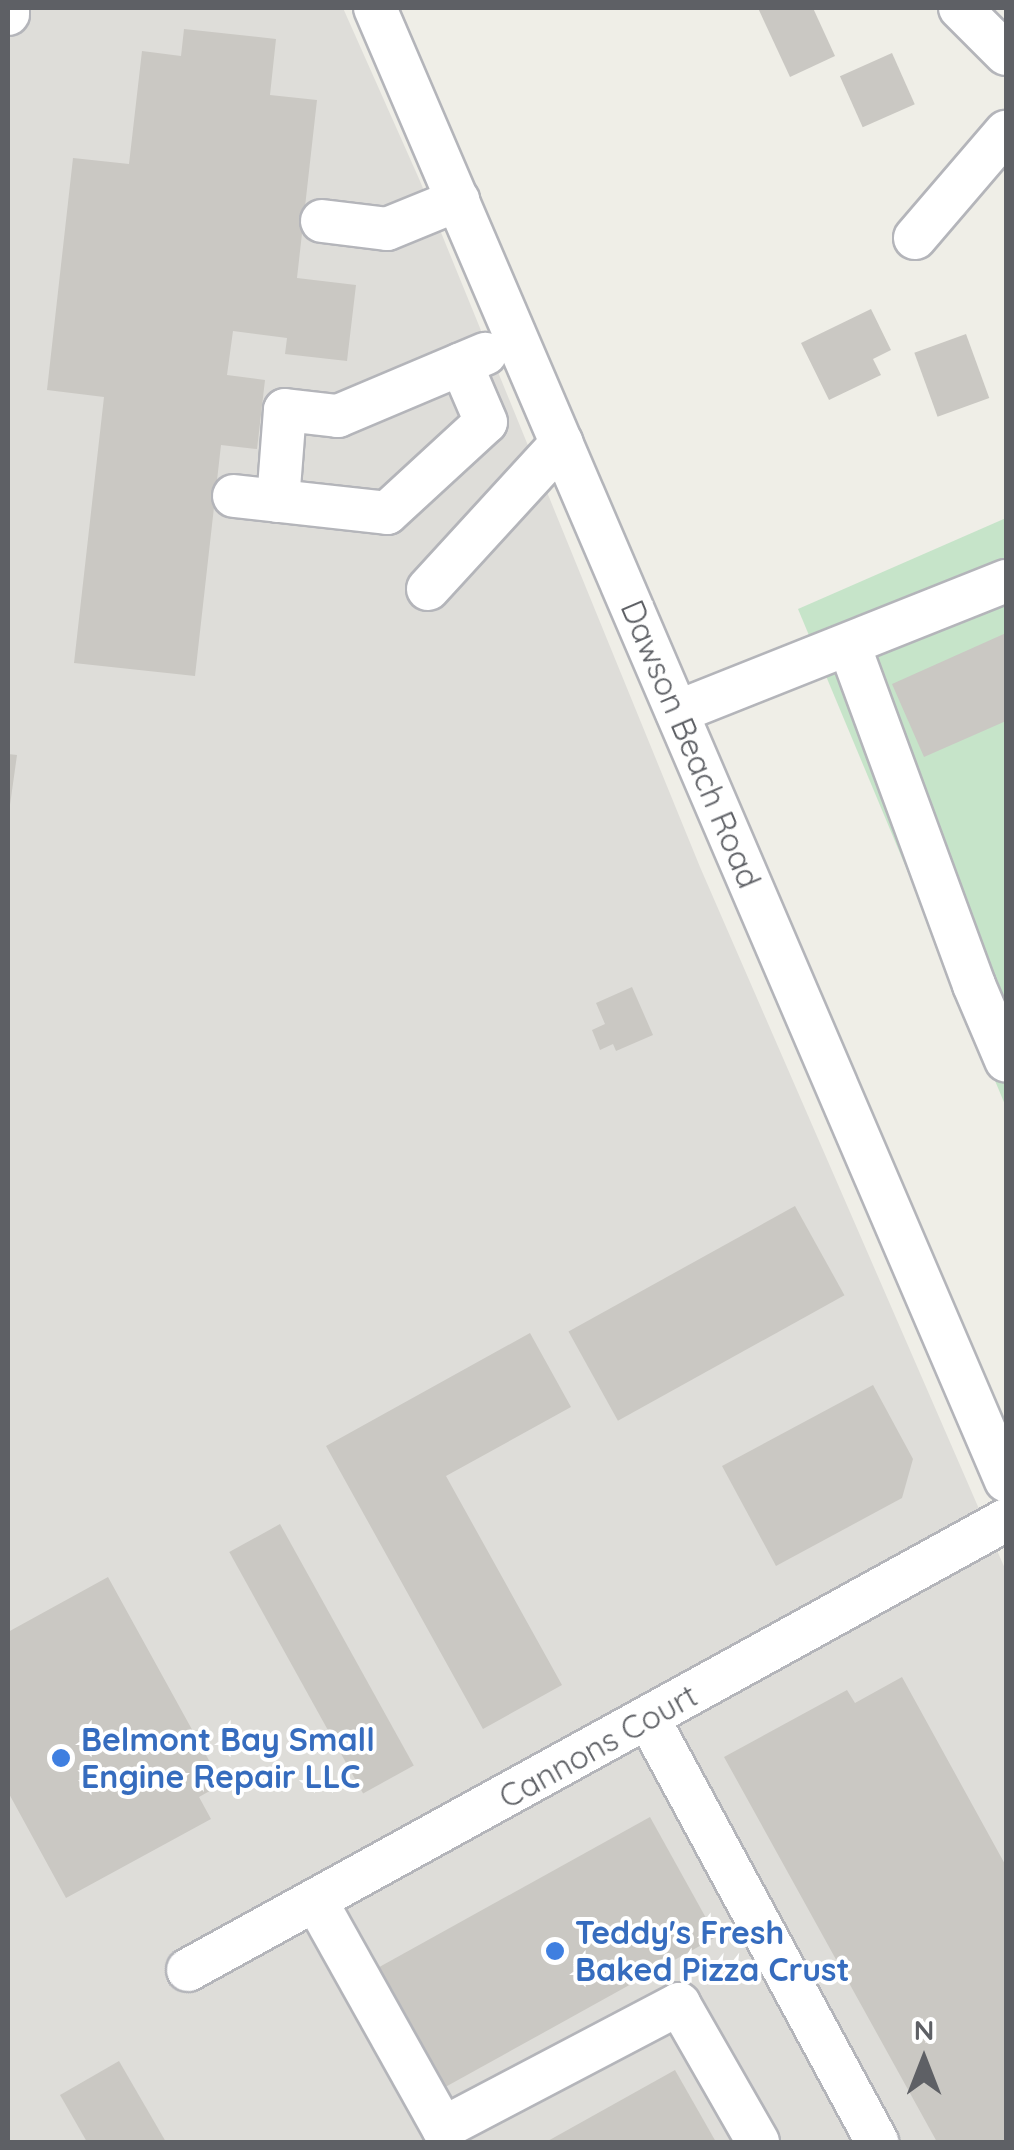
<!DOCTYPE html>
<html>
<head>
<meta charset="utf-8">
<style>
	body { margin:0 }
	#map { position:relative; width:1014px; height:2150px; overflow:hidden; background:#efeee7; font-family:Quicksand,sans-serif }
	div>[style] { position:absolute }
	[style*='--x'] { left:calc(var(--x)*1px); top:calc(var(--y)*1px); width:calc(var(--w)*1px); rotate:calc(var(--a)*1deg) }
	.industrial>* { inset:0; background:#deddd9 }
	.green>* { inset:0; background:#c6e4c9 }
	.building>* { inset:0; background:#cac8c3; transform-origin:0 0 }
	.roads { filter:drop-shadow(2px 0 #b4b5ba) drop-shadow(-2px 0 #b4b5ba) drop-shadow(0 2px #b4b5ba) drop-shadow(0 -2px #b4b5ba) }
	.minor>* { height:42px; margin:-21px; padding:0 21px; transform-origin:21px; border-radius:21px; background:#fff }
	.dots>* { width:28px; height:28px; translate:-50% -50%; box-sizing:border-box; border:5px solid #fff; border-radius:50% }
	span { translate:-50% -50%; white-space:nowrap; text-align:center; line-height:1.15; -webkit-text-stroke:8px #fff; paint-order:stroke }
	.street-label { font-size:32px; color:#5e6065 }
	.shop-label { font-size:32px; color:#366cbe; font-weight:700 }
	.left { translate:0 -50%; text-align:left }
	.frame { position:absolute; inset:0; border:10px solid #5e6065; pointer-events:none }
	.north { position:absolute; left:874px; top:2010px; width:100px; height:100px; -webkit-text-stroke:8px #fff; paint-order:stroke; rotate:0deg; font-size:28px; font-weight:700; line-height:40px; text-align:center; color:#5e6065 }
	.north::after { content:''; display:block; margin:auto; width:35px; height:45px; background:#5e6065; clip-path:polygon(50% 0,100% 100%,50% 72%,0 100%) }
</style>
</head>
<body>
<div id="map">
	<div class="industrial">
		<i style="clip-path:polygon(8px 8px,343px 8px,420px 181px,700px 867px,1006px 1571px,1006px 2142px,8px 2142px)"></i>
	</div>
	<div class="green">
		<i style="clip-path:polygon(1006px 518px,1006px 1107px,798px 609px)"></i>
	</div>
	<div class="building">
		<i style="clip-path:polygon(758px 8px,813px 8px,835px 56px,790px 77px)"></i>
		<i style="clip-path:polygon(184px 29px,276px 39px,270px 95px,317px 100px,297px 278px,356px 285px,347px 361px,285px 354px,287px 338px,233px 331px,227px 375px,265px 380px,257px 449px,221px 445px,195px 676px,74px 663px,104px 397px,47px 390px,73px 158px,129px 164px,142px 51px,181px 56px)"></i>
		<i style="left:892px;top:53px;width:56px;height:57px;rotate:66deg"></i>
		<i style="clip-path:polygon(871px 309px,891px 350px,873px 359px,881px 375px,829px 400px,801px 343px)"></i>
		<i style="left:966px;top:334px;width:68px;height:55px;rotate:70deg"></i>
		<i style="clip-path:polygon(1006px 633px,1006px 721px,924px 757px,892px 684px)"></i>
		<i style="clip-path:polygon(8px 754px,17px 755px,10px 805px,8px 805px)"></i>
		<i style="clip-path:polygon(632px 987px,653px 1035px,616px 1051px,613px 1044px,600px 1050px,592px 1030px,605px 1024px,596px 1003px)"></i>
		<i style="left:795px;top:1206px;width:102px;height:259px;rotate:61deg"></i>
		<i style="clip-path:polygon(530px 1333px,571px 1407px,446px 1476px,562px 1685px,483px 1729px,326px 1446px)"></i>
		<i style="clip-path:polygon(873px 1385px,913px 1459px,902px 1498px,776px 1566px,722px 1466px)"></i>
		<i style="left:280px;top:1524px;width:276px;height:58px;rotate:61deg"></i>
		<i style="clip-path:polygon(108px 1577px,222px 1784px,199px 1797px,211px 1819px,66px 1898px,8px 1792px,8px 1632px)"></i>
		<i style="clip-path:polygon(902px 1677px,1006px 1866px,1006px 2142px,937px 2142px,724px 1757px,847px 1690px,855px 1703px)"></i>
		<i style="left:650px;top:1817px;width:137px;height:312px;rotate:61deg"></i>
		<i style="clip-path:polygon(119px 2061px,166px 2142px,87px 2142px,60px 2095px)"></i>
		<i style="clip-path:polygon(675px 2070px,716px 2142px,546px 2142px)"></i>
	</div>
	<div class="roads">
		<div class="minor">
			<i style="--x:375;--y:8;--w:1602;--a:66.81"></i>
			<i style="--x:960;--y:8;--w:65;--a:45"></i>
			<i style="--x:8;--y:14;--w:6;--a:-90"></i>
			<i style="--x:322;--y:221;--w:65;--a:7"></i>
			<i style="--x:387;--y:229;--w:77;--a:-22.2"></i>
			<i style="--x:915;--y:238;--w:140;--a:-49.4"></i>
			<i style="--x:234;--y:496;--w:154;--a:6.3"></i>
			<i style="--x:387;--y:513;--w:134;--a:-42.6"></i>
			<i style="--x:486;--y:422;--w:63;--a:-113.3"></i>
			<i style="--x:278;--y:501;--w:91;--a:-85.6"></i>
			<i style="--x:285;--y:410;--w:53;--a:6.5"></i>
			<i style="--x:338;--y:416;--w:160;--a:-22.9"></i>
			<i style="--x:428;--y:589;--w:198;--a:-47.5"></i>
			<i style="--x:849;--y:645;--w:362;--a:69.8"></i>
			<i style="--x:974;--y:985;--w:82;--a:66.9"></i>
			<i style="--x:677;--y:712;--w:354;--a:-21.7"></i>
			<i style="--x:648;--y:1718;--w:482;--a:61.6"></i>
			<i style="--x:316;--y:1901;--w:260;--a:60.8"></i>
			<i style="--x:443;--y:2128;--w:267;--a:-27.7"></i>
			<i style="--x:679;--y:2004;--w:159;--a:60.2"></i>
			<i style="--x:188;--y:1970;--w:934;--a:-28.82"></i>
		</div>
	</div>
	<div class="dots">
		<i style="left:61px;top:1758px;background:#3f7fe0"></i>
		<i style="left:555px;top:1951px;background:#3f7fe0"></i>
	</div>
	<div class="street-label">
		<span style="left:691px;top:744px;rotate:67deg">Dawson Beach Road</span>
		<span style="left:598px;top:1746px;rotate:-29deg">Cannons Court</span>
	</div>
	<div class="shop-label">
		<span class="left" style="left:81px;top:1758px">Belmont Bay Small<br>Engine Repair LLC</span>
		<span class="left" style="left:575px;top:1951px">Teddy's Fresh<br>Baked Pizza Crust</span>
	</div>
	<div class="frame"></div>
	<div class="north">N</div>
</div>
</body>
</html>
